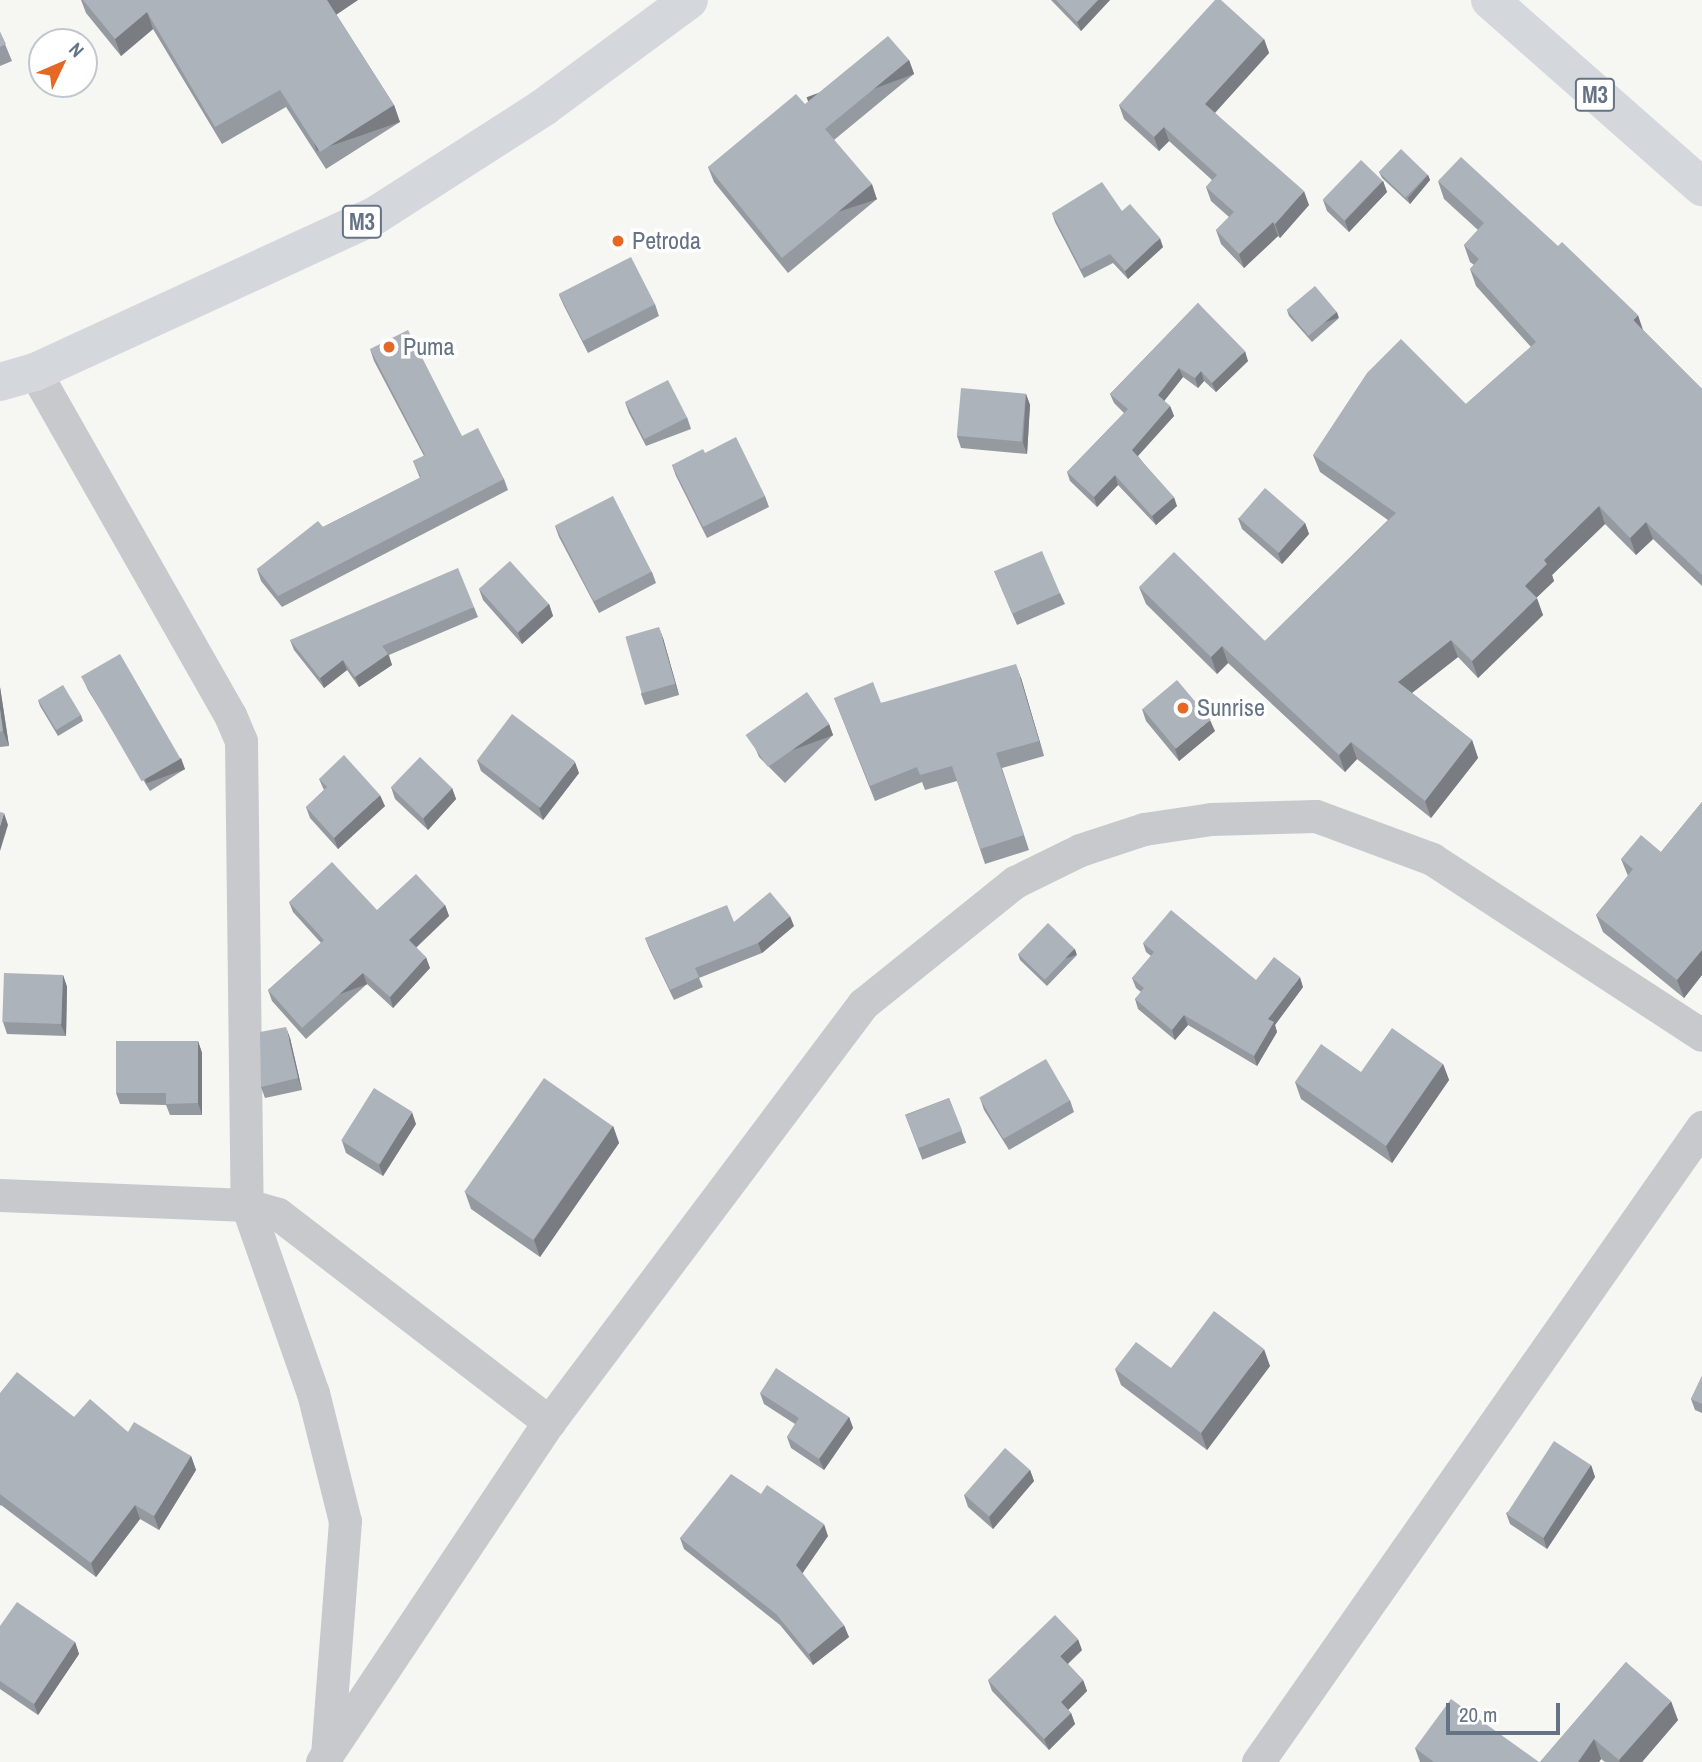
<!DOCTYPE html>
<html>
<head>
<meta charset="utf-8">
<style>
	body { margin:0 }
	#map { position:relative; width:1702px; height:1762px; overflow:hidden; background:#f6f6f3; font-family:"Archivo Narrow",sans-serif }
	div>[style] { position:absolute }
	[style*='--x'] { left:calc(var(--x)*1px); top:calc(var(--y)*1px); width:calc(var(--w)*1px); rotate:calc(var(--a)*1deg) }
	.minor>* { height:33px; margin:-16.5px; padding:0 16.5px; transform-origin:16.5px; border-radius:16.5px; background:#c7c9cd }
	.trunk>* { height:38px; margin:-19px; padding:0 19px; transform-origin:19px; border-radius:19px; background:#d4d8dd }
	.wall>* { inset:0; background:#959aa0; transform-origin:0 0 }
	.shaded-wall>* { inset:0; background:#797d82; transform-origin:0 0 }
	.building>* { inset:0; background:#adb3ba; transform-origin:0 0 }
	.dots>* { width:19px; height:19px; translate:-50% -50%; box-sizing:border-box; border:4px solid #fff; border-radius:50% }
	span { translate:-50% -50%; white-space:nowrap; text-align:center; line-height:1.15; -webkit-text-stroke:7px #fff; paint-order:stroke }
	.shield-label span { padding:2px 5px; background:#fff; border:2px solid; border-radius:5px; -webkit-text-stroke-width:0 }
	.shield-label { font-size:23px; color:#657385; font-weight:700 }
	.poi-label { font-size:24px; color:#657385 }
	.left { translate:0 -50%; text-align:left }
	.north { position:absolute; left:28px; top:28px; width:70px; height:70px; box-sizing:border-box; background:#fff; border:2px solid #c1c7ce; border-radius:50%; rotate:46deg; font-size:19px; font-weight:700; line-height:28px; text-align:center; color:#657385 }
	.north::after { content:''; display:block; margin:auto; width:24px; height:32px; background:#e56824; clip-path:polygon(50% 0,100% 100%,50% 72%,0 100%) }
	.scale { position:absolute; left:1446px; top:1703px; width:114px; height:32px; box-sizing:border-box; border:4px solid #657385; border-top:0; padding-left:9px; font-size:21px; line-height:24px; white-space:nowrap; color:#657385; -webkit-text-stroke:5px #fff; paint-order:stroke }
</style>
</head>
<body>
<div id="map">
	<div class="minor">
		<i style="--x:35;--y:372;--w:395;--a:60.4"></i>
		<i style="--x:230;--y:715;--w:28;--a:67"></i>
		<i style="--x:241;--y:741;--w:464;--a:89.3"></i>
		<i style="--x:247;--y:1205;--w:199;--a:70.7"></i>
		<i style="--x:313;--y:1393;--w:132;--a:76"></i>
		<i style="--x:345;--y:1521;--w:234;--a:94.4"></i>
		<i style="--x:0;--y:1195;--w:247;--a:2.3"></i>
		<i style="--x:247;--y:1205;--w:32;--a:16"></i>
		<i style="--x:278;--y:1214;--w:342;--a:37.5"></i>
		<i style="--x:322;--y:1762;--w:409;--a:-56.3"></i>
		<i style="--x:549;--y:1422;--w:523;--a:-53.09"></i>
		<i style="--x:863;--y:1004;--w:195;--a:-38.8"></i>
		<i style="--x:1015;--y:882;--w:72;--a:-26.2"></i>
		<i style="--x:1080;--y:850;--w:67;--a:-18.2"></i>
		<i style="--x:1144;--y:829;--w:68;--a:-8.5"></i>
		<i style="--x:1211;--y:819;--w:105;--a:-1.6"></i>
		<i style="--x:1316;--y:816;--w:124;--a:20.3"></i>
		<i style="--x:1432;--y:859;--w:322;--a:33.1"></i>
		<i style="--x:1258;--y:1762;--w:775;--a:-55.04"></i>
	</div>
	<div class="trunk">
		<i style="--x:1490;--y:0;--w:283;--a:41.4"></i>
		<i style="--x:0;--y:382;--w:36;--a:-16"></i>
		<i style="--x:35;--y:372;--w:375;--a:-24.7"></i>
		<i style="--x:376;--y:215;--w:200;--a:-32.7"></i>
		<i style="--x:544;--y:107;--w:180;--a:-36.4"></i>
	</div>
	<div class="wall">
		<i style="clip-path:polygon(81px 0,358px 0,336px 14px,394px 105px,400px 122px,326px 169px,286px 107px,222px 144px,153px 29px,121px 56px,86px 13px)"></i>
		<i style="clip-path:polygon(1051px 0,1110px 0,1081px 31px)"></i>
		<i style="clip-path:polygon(0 32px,12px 61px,0 66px)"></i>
		<i style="clip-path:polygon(1264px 39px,1269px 53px,1215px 113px,1309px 205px,1280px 238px,1278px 236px,1244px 268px,1221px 244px,1216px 230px,1229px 217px,1211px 201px,1206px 187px,1212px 180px,1169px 141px,1159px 151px,1124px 119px,1119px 105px)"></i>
		<i style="clip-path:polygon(909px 60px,914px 74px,834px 140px,877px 199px,788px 273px,714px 182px,708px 167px)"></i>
		<i style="clip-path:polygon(1379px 172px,1428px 175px,1430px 180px,1410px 204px,1382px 178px)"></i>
		<i style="clip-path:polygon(1383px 181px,1387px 192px,1349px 232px,1327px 211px,1323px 200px)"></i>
		<i style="clip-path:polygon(1438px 181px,1643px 330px,1702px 389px,1702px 586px,1653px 539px,1636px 555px,1605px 524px,1552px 575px,1554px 581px,1536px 598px,1543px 615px,1478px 678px,1458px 657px,1412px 693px,1472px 740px,1478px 758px,1431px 818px,1357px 759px,1345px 772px,1228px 663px,1217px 674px,1146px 604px,1139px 587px,1265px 641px,1388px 520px,1320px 472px,1313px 455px,1466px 404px,1531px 347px,1476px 286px,1470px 269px,1474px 265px,1470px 262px,1464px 245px,1478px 230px,1444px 199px)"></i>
		<i style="clip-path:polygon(1122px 211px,1163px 247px,1128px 279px,1113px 263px,1084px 278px,1055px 222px,1052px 213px)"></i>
		<i style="clip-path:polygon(559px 295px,655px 304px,659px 316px,588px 353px,564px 306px)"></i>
		<i style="clip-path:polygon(1198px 303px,1248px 361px,1216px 392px,1204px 381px,1198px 388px,1183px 377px,1164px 401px,1170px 406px,1174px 416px,1138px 456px,1177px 506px,1156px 525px,1118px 485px,1097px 507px,1070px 481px,1067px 472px,1124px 413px,1114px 403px,1110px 394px)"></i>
		<i style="clip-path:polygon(1287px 310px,1339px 318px,1312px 342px,1289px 316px)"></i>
		<i style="clip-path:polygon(370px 349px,504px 479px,508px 490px,282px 607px,261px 581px,257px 569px,323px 527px,420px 478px,413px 461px,424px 456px,374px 361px)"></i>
		<i style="clip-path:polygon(1026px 394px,1030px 405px,1027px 454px,961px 448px,957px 436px)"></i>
		<i style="clip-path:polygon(625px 402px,687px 417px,691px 429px,646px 446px,629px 413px)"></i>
		<i style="clip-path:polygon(705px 453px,765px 496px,769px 507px,707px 538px,676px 476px,672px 465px)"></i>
		<i style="clip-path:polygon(1238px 518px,1305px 523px,1309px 534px,1282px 564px,1242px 529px)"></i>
		<i style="clip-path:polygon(555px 526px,652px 572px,656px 583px,599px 613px,559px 537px)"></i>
		<i style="clip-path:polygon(994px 571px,1060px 593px,1065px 604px,1017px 625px)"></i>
		<i style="clip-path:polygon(479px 589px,549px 604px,553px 616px,522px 644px,483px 600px)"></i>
		<i style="clip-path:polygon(474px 607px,478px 617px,389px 655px,392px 665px,359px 687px,347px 670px,324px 688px,294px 650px,290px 640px)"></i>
		<i style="clip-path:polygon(663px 638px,679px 695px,645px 705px,641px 694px)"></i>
		<i style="clip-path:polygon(1021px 678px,1044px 756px,1002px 768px,1029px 850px,985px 864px,957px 781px,925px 790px,922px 782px,875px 801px,834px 698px,881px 703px)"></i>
		<i style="clip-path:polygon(83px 679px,185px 769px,150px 791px,88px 690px)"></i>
		<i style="clip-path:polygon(0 687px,9px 746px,0 747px)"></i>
		<i style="clip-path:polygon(38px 700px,81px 715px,83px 721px,58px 736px,40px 706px)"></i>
		<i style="clip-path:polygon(1142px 709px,1215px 731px,1179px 761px,1146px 721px)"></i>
		<i style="clip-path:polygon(829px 724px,833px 735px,785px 783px,759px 757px,754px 745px)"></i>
		<i style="clip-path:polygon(477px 760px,579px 773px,543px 820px,481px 771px)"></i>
		<i style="clip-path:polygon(319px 779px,385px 806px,338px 849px,310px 818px,306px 807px,324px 790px)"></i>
		<i style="clip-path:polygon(391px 787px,452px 788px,456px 799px,428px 830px,395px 799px)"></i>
		<i style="clip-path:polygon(1702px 802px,1702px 975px,1684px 998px,1603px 932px,1596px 915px,1628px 876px,1621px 859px,1661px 852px)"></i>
		<i style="clip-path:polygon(289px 902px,377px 910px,445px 905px,449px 916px,416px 948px,430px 968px,393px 1008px,367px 984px,306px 1039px,272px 1001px,268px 990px,321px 943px,293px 912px)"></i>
		<i style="clip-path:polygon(734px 922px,794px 926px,762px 953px,699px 978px,703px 987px,674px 1000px,649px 948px,645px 938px)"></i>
		<i style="clip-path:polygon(1143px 943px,1256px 980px,1303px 987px,1275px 1025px,1277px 1032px,1257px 1066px,1188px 1025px,1175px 1040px,1138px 1009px,1135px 999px,1141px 992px,1136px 988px,1132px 978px,1151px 956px,1146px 952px)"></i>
		<i style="clip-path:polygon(1018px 954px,1077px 955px,1047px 986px,1020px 960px)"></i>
		<i style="clip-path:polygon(63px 975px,67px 987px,66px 1036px,7px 1034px,3px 1022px)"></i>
		<i style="clip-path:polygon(290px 1038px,302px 1090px,265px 1098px,261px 1087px)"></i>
		<i style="clip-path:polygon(198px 1041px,202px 1053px,202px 1115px,170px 1115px,166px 1105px,120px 1104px,116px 1093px)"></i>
		<i style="clip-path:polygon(1443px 1064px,1449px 1080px,1392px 1163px,1301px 1099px,1295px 1082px,1361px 1072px)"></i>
		<i style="left:949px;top:1098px;width:48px;height:47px;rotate:69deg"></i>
		<i style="clip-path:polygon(980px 1098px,1070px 1100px,1074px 1112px,1009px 1150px,984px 1110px)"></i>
		<i style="clip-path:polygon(416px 1124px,383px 1176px,346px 1153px,342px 1141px)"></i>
		<i style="clip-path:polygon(613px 1126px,619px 1143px,540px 1257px,471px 1209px,465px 1192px)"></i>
		<i style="clip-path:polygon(1270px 1366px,1207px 1450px,1121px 1385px,1115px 1369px)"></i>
		<i style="clip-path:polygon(1702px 1376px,1702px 1413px,1695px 1410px,1691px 1399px)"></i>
		<i style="clip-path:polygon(0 1393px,74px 1417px,128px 1432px,191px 1456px,196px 1470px,159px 1530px,140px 1519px,96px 1577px,1px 1505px,0 1506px)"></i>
		<i style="clip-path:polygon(760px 1393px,849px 1417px,853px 1428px,824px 1470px,791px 1448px,787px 1437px,795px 1424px,764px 1404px)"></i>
		<i style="clip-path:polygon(1591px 1465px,1595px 1477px,1547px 1549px,1510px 1524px,1506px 1513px)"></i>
		<i style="clip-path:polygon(1030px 1470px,1034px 1481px,993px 1529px,968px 1507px,964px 1495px)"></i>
		<i style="clip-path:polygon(761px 1494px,828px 1536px,802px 1573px,849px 1637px,813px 1665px,780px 1625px,684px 1549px,680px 1538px)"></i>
		<i style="clip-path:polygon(0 1626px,75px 1642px,79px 1654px,38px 1715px,0 1689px)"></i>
		<i style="clip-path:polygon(1082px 1650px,1068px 1664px,1083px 1680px,1087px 1691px,1068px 1710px,1071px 1713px,1075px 1724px,1049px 1750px,992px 1691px,988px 1680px)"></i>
		<i style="clip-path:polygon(1626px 1662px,1678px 1720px,1642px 1762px,1605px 1762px,1601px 1759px,1599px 1762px,1540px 1762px)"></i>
		<i style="clip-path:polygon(1415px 1748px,1539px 1762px,1420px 1762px)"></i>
	</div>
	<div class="shaded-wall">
		<i style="clip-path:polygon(327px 0,358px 0,333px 17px)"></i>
		<i style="clip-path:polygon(1098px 0,1110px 0,1081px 31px,1077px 22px)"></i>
		<i style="clip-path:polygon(147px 12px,153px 29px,121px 56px,115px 39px)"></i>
		<i style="clip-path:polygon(1264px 39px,1269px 53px,1210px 118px,1205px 104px)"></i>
		<i style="left:909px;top:60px;width:15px;height:109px;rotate:70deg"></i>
		<i style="left:394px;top:105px;width:18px;height:88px;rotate:71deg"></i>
		<i style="clip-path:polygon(1164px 127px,1169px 141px,1159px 151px,1154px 137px)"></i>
		<i style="clip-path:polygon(1428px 175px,1430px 180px,1410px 204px,1408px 198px)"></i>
		<i style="clip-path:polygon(1383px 181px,1387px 192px,1349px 232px,1345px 221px)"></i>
		<i style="left:872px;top:184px;width:16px;height:117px;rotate:72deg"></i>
		<i style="clip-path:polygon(1304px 191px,1309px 205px,1280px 238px,1275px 224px)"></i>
		<i style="clip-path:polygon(1273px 222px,1278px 236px,1244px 268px,1239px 254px)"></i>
		<i style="clip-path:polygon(1160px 238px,1163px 247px,1128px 279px,1125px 271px)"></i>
		<i style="left:1337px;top:312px;width:6px;height:36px;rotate:72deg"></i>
		<i style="clip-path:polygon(1638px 315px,1644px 333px,1633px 320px)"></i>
		<i style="clip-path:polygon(1245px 351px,1248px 361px,1216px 392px,1212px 383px)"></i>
		<i style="clip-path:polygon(1179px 368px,1183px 377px,1161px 405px,1158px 395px)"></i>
		<i style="clip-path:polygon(1201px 371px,1204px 381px,1198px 388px,1195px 378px)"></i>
		<i style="clip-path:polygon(1026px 394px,1030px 405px,1027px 454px,1023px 443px)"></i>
		<i style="clip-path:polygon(1170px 406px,1174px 416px,1135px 459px,1132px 450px)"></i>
		<i style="clip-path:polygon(1115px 475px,1118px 485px,1097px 507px,1094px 497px)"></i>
		<i style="clip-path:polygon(1174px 497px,1177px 506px,1156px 525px,1152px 516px)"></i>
		<i style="clip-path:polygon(1599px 506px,1605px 524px,1552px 575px,1554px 581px,1531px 603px,1525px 586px,1544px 560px)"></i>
		<i style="clip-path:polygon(1646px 522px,1653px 539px,1636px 555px,1630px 538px)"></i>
		<i style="clip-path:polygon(1305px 523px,1309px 534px,1282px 564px,1278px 553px)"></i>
		<i style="clip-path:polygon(1537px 598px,1543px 615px,1478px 678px,1472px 661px)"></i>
		<i style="clip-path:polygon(549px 604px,553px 616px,522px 644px,518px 633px)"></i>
		<i style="clip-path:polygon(659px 627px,663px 638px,679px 695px,675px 684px)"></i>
		<i style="clip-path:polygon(1451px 640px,1458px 657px,1404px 699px,1398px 682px)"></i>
		<i style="clip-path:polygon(1222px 646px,1228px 663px,1217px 674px,1211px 657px)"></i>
		<i style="clip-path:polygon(388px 654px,392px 665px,359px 687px,355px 677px)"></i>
		<i style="clip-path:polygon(343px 660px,347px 670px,324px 688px,320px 678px)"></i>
		<i style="clip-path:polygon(1016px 664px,1021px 678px,1044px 756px,1039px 741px)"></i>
		<i style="clip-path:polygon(0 687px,9px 746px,3px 731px,0 709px)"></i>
		<i style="clip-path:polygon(1210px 720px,1215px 731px,1179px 761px,1175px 749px)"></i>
		<i style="left:829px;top:724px;width:12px;height:68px;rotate:70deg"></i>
		<i style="clip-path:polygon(1472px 740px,1478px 758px,1431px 818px,1425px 801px)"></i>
		<i style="clip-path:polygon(1351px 742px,1357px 759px,1345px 772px,1339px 755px)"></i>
		<i style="left:181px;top:758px;width:12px;height:41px;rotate:70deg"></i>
		<i style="clip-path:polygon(575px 762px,579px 773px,543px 820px,539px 808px)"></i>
		<i style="clip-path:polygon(452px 788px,456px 799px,428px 830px,423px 818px)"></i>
		<i style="clip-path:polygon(380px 795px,385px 806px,338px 849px,334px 838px)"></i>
		<i style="clip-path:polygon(4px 813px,8px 825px,0 851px,0 826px)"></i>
		<i style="clip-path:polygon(445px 905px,449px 916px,412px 951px,409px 940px)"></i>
		<i style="clip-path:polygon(790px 916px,794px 926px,762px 953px,758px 943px)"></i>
		<i style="left:1075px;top:949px;width:6px;height:43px;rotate:72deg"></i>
		<i style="clip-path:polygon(1702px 950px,1702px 975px,1684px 998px,1677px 980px)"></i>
		<i style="clip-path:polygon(426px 957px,430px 968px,393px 1008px,390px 997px)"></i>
		<i style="left:363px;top:973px;width:12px;height:82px;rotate:70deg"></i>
		<i style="clip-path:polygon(63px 975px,67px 987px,66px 1036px,61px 1025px)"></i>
		<i style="clip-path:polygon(1300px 977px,1303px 987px,1275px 1025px,1277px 1032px,1257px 1066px,1254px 1056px,1268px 1019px)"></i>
		<i style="clip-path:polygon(1184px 1015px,1188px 1025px,1175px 1040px,1172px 1030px)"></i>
		<i style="clip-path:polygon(286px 1027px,290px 1038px,302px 1090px,298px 1078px)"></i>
		<i style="clip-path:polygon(198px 1041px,202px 1053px,202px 1115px,198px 1103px)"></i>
		<i style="clip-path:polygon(1443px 1064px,1449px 1080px,1392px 1163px,1386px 1146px)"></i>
		<i style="clip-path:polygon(412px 1112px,416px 1124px,383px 1176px,379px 1165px)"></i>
		<i style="clip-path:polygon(613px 1126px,619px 1143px,540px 1257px,534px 1240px)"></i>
		<i style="clip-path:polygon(1264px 1349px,1270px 1366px,1207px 1450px,1201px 1433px)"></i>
		<i style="clip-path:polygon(849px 1417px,853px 1428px,824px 1470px,819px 1459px)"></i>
		<i style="clip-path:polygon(191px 1456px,196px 1470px,159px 1530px,154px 1516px)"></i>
		<i style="clip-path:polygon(1591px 1465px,1595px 1477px,1547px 1549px,1543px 1537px)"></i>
		<i style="clip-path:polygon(1030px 1470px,1034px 1481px,993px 1529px,989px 1517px)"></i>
		<i style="clip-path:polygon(135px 1505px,140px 1519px,96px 1577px,91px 1563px)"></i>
		<i style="clip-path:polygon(824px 1524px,828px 1536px,800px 1577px,796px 1565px)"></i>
		<i style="clip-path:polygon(844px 1625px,849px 1637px,813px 1665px,809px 1654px)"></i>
		<i style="clip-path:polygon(1078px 1639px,1082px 1650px,1064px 1667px,1060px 1656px)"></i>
		<i style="clip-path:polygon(75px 1642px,79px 1654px,38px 1715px,34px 1704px)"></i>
		<i style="clip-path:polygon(1083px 1680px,1087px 1691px,1065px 1713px,1061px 1702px)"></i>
		<i style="clip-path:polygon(1671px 1701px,1678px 1720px,1642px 1762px,1620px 1762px,1619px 1760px)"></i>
		<i style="clip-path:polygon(1071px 1713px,1075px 1724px,1049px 1750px,1044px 1739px)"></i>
		<i style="clip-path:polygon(1594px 1739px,1601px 1759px,1599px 1762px,1578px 1762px)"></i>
	</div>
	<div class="building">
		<i style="clip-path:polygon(83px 0,327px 0,394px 105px,320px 152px,280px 90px,215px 127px,147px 12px,115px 39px)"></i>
		<i style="clip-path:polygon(1056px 0,1098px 0,1077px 22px)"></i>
		<i style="clip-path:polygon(1215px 0,1221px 0,1264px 39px,1205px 104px,1304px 191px,1275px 224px,1273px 222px,1239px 254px,1216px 230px,1234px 212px,1206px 187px,1217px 175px,1164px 127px,1154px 137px,1119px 105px)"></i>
		<i style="clip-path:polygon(0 32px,6px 44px,0 47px)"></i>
		<i style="clip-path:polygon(888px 36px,909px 60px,825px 129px,872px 184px,782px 258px,708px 167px,796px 94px,805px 104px)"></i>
		<i style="left:1401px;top:149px;width:37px;height:32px;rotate:44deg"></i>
		<i style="clip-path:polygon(1461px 157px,1558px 246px,1562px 242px,1638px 315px,1633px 320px,1702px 389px,1702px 575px,1646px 522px,1630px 538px,1599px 506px,1544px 560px,1547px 564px,1525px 586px,1537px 598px,1472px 661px,1451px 640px,1398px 682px,1472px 740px,1425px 801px,1351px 742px,1339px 755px,1222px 646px,1211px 657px,1139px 587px,1174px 552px,1265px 641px,1396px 513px,1313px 455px,1367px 373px,1401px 339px,1466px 404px,1536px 342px,1470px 269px,1479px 259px,1464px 245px,1484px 223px,1438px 181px)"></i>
		<i style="left:1361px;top:160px;width:30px;height:55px;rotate:44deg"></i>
		<i style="clip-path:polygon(1102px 182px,1122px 211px,1130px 204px,1160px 238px,1125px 271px,1110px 254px,1081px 269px,1052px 213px)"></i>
		<i style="left:631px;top:257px;width:53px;height:81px;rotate:63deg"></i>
		<i style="left:1315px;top:286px;width:34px;height:37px;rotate:50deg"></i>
		<i style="clip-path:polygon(1198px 303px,1245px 351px,1212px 383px,1201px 371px,1195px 378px,1179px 368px,1158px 395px,1170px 406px,1132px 450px,1174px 497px,1152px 516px,1115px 475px,1094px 497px,1067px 472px,1128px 409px,1110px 394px)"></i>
		<i style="clip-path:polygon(408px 330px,462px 436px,478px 428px,504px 479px,278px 596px,257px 569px,318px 521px,323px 527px,421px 477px,413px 461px,425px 455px,370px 349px)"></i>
		<i style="left:668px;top:380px;width:42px;height:48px;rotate:63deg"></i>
		<i style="left:961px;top:388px;width:65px;height:48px;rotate:5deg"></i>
		<i style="clip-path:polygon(736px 437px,765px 496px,703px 527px,672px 465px,703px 449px,705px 453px)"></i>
		<i style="left:1265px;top:488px;width:53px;height:40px;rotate:41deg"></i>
		<i style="left:613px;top:496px;width:85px;height:65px;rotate:63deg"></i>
		<i style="left:1042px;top:551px;width:46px;height:52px;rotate:67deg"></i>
		<i style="left:510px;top:561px;width:58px;height:42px;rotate:48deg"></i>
		<i style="clip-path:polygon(458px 568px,474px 607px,382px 646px,388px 654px,355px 677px,343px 660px,320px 678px,290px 640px)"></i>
		<i style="left:659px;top:627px;width:59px;height:35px;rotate:74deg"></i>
		<i style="left:120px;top:654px;width:121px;height:45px;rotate:60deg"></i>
		<i style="clip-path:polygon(1016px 664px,1039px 741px,996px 753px,1024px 835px,980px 849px,952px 766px,920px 775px,917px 767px,870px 786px,834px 698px,873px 682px,881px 703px)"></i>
		<i style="left:1177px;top:680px;width:52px;height:45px;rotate:50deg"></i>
		<i style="left:63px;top:685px;width:35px;height:29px;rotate:59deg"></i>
		<i style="left:807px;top:692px;width:39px;height:75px;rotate:55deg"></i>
		<i style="clip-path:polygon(0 709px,3px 731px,0 732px)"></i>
		<i style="left:512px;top:714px;width:79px;height:58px;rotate:37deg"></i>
		<i style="clip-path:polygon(344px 755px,380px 795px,334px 838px,306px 807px,327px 787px,319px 779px)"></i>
		<i style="left:420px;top:757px;width:45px;height:42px;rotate:44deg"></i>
		<i style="clip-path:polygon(1702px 802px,1702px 950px,1677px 980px,1596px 915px,1633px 869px,1621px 859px,1641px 835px,1661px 852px)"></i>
		<i style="clip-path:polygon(0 812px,4px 813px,0 826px)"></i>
		<i style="clip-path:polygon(332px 862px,377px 910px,416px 874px,445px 905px,409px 940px,426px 957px,390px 997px,363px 973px,302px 1028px,268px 990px,324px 940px,289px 902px)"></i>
		<i style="clip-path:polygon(770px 892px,790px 916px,758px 943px,695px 968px,699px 977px,670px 990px,645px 938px,727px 905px,734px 922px)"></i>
		<i style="clip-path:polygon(1171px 910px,1256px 980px,1274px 957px,1300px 977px,1268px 1019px,1274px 1022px,1254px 1056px,1184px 1015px,1172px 1030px,1135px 999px,1144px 988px,1132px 978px,1154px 952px,1143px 943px)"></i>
		<i style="left:1048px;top:923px;width:37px;height:43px;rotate:44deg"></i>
		<i style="left:4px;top:973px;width:59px;height:49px;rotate:2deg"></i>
		<i style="clip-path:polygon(286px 1027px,298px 1078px,261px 1087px,260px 1032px)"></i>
		<i style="clip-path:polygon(1392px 1028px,1443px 1064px,1386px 1146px,1295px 1082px,1321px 1044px,1361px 1072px)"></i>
		<i style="clip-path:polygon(116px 1041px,198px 1041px,198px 1103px,166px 1104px,166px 1093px,116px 1093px)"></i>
		<i style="left:1046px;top:1059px;width:48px;height:77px;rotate:60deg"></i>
		<i style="left:544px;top:1078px;width:84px;height:139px;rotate:35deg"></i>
		<i style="left:374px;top:1088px;width:45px;height:62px;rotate:32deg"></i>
		<i style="left:949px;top:1098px;width:35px;height:47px;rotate:68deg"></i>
		<i style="clip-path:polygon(1214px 1311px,1264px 1349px,1201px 1433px,1115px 1369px,1136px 1342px,1171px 1368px)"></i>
		<i style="clip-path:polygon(776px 1368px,849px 1417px,819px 1459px,787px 1437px,799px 1418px,760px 1393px)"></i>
		<i style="clip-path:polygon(17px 1372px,74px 1417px,90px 1399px,128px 1432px,134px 1422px,191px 1456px,154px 1516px,135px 1505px,91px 1563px,0 1494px,0 1393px)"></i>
		<i style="clip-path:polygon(1702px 1376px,1702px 1404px,1691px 1399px)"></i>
		<i style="left:1554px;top:1441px;width:44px;height:87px;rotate:33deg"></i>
		<i style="left:1005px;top:1448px;width:33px;height:62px;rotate:41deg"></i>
		<i style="clip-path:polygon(731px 1474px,761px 1494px,767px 1485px,824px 1524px,796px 1565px,844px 1625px,809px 1654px,776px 1614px,680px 1538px)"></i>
		<i style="clip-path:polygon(17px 1602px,75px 1642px,34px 1704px,0 1681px,0 1626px)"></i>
		<i style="clip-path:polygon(1055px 1615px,1078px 1639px,1060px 1656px,1083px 1680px,1061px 1702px,1071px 1713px,1044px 1739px,988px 1680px)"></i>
		<i style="clip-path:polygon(1626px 1662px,1671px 1701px,1619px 1760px,1594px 1739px,1578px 1762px,1540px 1762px)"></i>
		<i style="clip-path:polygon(1451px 1699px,1539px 1762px,1434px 1762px,1415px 1748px)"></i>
	</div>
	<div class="dots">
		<i style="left:618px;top:241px;background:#e56824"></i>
		<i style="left:389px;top:347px;background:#e56824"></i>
		<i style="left:1183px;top:708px;background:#e56824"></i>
	</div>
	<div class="shield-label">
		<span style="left:1595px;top:95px">M3</span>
		<span style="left:362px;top:222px">M3</span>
	</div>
	<div class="poi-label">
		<span class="left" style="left:632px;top:241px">Petroda</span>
		<span class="left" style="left:403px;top:347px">Puma</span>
		<span class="left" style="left:1197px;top:708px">Sunrise</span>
	</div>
	<div class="north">N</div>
	<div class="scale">20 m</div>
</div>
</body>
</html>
